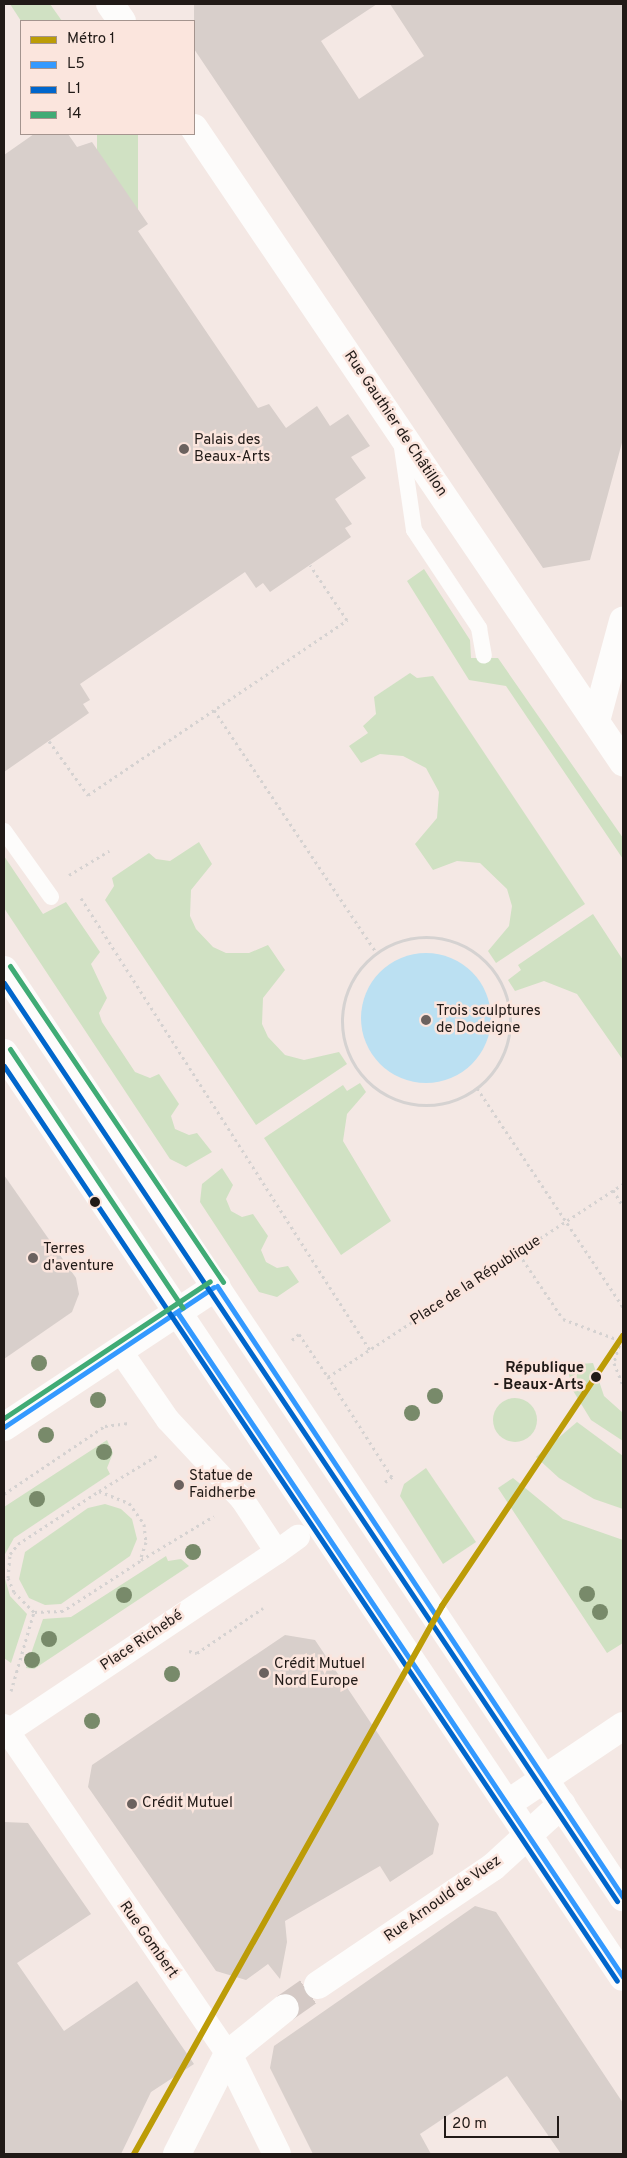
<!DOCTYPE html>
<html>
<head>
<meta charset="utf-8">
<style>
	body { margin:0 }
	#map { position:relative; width:627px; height:2158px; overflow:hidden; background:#f4e8e4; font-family:Overpass,sans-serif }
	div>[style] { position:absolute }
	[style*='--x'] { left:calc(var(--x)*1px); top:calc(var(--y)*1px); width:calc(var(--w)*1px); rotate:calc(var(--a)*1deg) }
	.green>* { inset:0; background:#d0e1c3; transform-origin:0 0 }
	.round { border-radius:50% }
	.water>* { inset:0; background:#bbe0f2 }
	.building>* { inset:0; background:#d8cfcb }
	.minor-tunnel>* { height:28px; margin-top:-14px; transform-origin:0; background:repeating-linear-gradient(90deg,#d4c9c5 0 28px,transparent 0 42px) }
	.path>* { height:3px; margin-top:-1.5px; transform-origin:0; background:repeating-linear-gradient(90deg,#d5d2d1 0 2.5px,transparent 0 6.5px) }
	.path>.ring { margin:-1.5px; padding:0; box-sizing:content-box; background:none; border:3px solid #d5d2d1; border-radius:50% }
	.service>* { height:16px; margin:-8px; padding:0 8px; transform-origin:8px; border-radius:8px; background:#fdfcfb }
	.pedestrian>* { height:24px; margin:-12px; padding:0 12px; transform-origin:12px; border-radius:12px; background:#fdfcfb }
	.minor>* { height:28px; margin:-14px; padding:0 14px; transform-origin:14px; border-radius:14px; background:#fdfcfb }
	.tertiary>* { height:28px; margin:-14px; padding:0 14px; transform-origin:14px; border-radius:14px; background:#fdfcfb }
	.secondary>* { height:28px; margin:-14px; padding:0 14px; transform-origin:14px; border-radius:14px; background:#fdfcfb }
	.bus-1>* { height:5px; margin:-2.5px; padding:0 2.5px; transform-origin:2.5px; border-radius:2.5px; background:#39f }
	.bus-2>* { height:5px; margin:-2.5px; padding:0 2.5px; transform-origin:2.5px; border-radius:2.5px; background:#06c }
	.bus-3>* { height:5px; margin:-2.5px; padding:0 2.5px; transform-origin:2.5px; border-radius:2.5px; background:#40ab75 }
	.metro-1>* { height:6px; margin:-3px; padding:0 3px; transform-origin:3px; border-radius:3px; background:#bc9c07 }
	.trees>* { width:16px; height:16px; margin:-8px; border-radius:50%; background:#788a6a }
	.dots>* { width:14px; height:14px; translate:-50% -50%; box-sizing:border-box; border:2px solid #fbe5dd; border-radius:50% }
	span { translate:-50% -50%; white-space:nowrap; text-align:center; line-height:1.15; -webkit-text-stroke:5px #fbe5dd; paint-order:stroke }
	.street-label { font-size:15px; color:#211a17 }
	.poi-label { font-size:15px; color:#211a17 }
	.left { translate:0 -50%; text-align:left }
	.stop-label { font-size:15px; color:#211a17; font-weight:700 }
	.right { translate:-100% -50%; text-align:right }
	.frame { position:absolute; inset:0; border:5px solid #211a17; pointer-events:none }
	.legend { position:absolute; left:20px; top:20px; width:175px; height:115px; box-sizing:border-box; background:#fbe5dd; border:1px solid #a4948e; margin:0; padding:6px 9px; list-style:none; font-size:15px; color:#211a17 }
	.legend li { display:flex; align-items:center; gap:10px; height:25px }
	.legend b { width:25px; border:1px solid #a4948e }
	.scale { position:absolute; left:444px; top:2116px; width:115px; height:22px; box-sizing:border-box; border:2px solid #211a17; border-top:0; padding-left:6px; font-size:15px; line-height:18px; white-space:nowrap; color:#211a17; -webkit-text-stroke:4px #fbe5dd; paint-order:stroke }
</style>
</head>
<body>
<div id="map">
	<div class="green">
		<i style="clip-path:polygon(10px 4px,50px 4px,62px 21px,21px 21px)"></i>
		<i style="left:97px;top:134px;width:41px;height:318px"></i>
		<i style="clip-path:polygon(424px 569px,470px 640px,471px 658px,498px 658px,623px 838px,623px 859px,506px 686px,469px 680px,407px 581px)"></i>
		<i style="clip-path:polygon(410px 673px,417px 678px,433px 676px,585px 904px,496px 963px,488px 951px,509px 926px,512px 906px,507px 889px,480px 863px,457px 861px,433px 870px,415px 844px,437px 818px,439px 792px,426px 768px,403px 756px,380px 754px,361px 763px,349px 746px,368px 733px,363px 726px,376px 714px,374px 697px)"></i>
		<i style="clip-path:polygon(199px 842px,212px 864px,191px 890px,190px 916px,196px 929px,213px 947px,226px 953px,249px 953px,268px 945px,285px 970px,263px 998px,262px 1024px,268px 1037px,285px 1055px,304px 1060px,339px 1052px,347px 1064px,256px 1125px,105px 900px,114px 886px,112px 878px,149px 853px,156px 859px,170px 861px)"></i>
		<i style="clip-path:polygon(4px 856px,43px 914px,66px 902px,100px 952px,91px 964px,107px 998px,99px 1013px,102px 1022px,135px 1072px,150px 1078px,159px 1074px,179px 1104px,171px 1116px,175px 1129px,189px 1135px,197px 1133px,212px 1152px,186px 1167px,170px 1159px,4px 908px)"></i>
		<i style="clip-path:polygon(593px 914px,623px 960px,623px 1060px,577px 994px,544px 981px,515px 991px,508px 980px,521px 970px,518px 965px)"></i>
		<i style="clip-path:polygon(360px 1083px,366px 1092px,347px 1114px,343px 1141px,391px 1221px,341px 1255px,264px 1138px,343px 1085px,347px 1091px)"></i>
		<i style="clip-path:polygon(222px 1168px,233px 1185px,226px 1199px,231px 1211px,242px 1217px,253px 1214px,268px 1236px,261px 1250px,266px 1262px,277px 1268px,288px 1266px,299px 1282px,277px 1297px,259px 1292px,200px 1202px,202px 1184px)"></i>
		<i style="clip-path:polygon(593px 1363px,604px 1396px,623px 1413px,623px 1441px,591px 1420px,572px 1389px,567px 1365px)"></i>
		<i class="round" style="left:493px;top:1398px;width:44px;height:44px"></i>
		<i style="clip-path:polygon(577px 1422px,623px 1456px,623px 1509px,594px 1499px,559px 1478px,536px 1457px)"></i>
		<i style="clip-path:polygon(107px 1440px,113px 1453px,107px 1468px,110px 1474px,14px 1538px,4px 1556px,4px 1507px)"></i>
		<i style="clip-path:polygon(426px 1468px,476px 1542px,443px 1564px,400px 1496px,404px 1484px)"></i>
		<i style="clip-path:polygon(513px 1478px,563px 1519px,623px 1540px,623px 1643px,607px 1653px,498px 1488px)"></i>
		<i style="clip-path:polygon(105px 1504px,121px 1509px,132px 1519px,137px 1539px,130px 1556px,61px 1604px,45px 1605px,29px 1598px,19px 1579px,25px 1552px,88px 1508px)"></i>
		<i style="clip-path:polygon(166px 1556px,168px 1561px,181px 1559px,189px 1566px,34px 1669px,26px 1668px,43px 1619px,71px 1617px)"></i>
		<i style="clip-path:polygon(4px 1575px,10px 1596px,27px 1614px,11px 1663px,4px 1658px)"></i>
	</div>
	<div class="water">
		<i class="round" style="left:361px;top:953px;width:130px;height:130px"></i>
	</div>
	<div class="building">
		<i style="clip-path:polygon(194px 4px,377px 4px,321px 41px,359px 99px,424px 56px,390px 4px,623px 4px,623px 439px,590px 560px,543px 568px,194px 49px)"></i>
		<i style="clip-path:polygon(34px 134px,68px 134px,77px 147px,92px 142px,148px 224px,138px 231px,258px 408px,269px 404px,286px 428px,317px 406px,330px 426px,348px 414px,370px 446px,351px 457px,366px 478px,335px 499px,352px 524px,345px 528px,351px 537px,270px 592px,263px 583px,256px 588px,245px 572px,80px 684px,90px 700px,83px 704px,89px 713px,4px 772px,4px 155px)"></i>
		<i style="clip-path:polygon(4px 1175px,76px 1278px,79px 1294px,72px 1312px,4px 1359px)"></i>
		<i style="clip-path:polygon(285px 1635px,315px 1640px,439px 1824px,433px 1854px,390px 1882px,380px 1866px,285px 1921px,287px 1942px,280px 1979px,268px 1964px,246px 1980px,216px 1971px,88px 1787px,92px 1765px)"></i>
		<i style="clip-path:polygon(4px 1822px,28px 1823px,91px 1914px,17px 1963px,64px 2031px,137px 1981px,194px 2064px,151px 2092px,121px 2154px,4px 2154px)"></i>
		<i style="clip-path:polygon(475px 1906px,496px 1912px,623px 2103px,623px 2154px,561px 2154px,507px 2076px,420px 2134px,431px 2154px,313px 2154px,270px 2068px,274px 2046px)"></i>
	</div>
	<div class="minor-tunnel">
		<i style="--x:285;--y:2008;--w:40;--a:-34.9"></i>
	</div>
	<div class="path">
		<i style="--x:214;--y:710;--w:291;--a:56.2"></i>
		<i style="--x:49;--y:741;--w:67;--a:54.2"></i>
		<i style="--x:88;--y:795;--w:313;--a:-34"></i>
		<i style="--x:347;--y:620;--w:66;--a:-123.9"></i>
		<i style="--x:69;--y:875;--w:47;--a:-31"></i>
		<i style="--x:81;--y:898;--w:536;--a:57.41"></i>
		<i class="ring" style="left:342px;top:937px;width:165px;height:165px"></i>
		<i style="--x:477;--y:1088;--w:263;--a:56.3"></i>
		<i style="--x:613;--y:1190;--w:19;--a:58"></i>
		<i style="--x:519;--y:1254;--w:78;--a:55.9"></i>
		<i style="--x:563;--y:1319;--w:60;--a:20.6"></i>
		<i style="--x:623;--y:1333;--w:31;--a:107"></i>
		<i style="--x:614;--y:1363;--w:24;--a:68"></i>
		<i style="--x:292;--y:1340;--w:9;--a:-41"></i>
		<i style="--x:299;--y:1334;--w:52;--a:56"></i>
		<i style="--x:385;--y:1482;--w:9;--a:-36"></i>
		<i style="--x:392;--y:1477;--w:119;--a:-122.6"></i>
		<i style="--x:328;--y:1377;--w:353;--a:-33.2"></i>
		<i style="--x:99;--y:1491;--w:69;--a:-31.4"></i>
		<i style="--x:4;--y:1494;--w:122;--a:-34"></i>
		<i style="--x:105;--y:1426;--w:26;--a:-7"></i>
		<i style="--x:141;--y:1560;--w:85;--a:-31.1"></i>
		<i style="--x:189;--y:1651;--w:8;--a:14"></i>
		<i style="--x:197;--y:1653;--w:80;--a:-34.3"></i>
		<i style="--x:11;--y:1691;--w:82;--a:-73.8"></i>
		<i style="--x:34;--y:1612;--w:28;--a:-135"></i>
		<i style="--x:14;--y:1592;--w:15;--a:-113"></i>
		<i style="--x:8;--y:1578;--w:24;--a:-85"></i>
		<i style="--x:10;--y:1554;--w:13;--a:-51"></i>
		<i style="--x:18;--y:1544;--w:97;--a:-33.2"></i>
		<i style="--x:99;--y:1491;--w:32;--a:22"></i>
		<i style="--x:129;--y:1503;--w:26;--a:54"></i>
		<i style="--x:144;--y:1524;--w:18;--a:84"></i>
		<i style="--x:146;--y:1542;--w:20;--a:108"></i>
		<i style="--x:140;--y:1561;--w:92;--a:147"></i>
		<i style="--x:63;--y:1611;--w:29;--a:178"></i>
	</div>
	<div class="service">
		<i style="--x:401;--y:441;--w:90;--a:81.7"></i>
		<i style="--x:414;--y:530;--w:118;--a:56.4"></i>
		<i style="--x:479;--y:628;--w:28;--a:80"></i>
		<i style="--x:4;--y:831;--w:81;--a:54.5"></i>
	</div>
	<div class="pedestrian">
		<i style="--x:277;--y:1552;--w:26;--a:-36"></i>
		<i style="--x:4;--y:1726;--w:397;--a:55.7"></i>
		<i style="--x:4;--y:1734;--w:328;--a:-33.7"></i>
		<i style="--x:277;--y:1552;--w:64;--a:-123.4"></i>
		<i style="--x:242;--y:1499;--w:108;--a:-133.1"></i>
		<i style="--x:168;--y:1420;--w:70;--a:-124.6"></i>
	</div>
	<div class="minor">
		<i style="--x:596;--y:721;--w:104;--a:-74.9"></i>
		<i style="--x:318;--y:1985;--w:211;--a:-34"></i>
		<i style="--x:493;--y:1867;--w:93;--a:-42.4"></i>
		<i style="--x:228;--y:2054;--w:111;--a:63.9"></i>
		<i style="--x:177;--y:2154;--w:112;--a:-63"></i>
		<i style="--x:228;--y:2054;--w:73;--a:-38.9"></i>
	</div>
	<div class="tertiary">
		<i style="--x:110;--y:4;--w:21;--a:55"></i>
		<i style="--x:194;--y:128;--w:766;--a:55.92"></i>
		<i style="--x:4;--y:1427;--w:255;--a:-33.5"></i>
		<i style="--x:507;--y:1804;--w:140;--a:-33.9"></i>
	</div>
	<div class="secondary">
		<i style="--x:4;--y:970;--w:1115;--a:56.27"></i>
		<i style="--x:4;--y:1053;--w:1112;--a:56.18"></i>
	</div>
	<div class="bus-1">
		<i style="--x:217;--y:1286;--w:734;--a:56.4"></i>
		<i style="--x:177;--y:1312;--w:801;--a:56.15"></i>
		<i style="--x:4;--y:1427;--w:252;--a:-33.7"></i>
	</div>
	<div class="bus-2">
		<i style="--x:4;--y:983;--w:1104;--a:56.27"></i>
		<i style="--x:4;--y:1066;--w:1101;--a:56.18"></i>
	</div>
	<div class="bus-3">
		<i style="--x:10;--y:966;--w:381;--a:56"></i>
		<i style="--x:10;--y:1049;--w:311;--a:56.3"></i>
		<i style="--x:4;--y:1418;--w:247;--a:-33.6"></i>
	</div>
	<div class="metro-1">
		<i style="--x:134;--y:2154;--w:629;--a:-60.66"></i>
		<i style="--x:442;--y:1606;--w:325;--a:-56.2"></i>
	</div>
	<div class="trees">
		<i style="left:39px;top:1363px"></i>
		<i style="left:435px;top:1396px"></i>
		<i style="left:98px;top:1400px"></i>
		<i style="left:412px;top:1413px"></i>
		<i style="left:46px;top:1435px"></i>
		<i style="left:104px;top:1452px"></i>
		<i style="left:37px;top:1499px"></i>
		<i style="left:193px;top:1552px"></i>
		<i style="left:587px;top:1594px"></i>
		<i style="left:124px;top:1595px"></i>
		<i style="left:600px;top:1612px"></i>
		<i style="left:49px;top:1639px"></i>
		<i style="left:32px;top:1660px"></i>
		<i style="left:172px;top:1674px"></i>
		<i style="left:92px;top:1721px"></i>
	</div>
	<div class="dots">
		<i style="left:184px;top:449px;background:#6b625f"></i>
		<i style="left:426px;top:1020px;background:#6b625f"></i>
		<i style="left:95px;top:1202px;background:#211a17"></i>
		<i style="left:33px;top:1258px;background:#6b625f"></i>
		<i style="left:596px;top:1377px;background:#211a17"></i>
		<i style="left:179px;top:1485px;background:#6b625f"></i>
		<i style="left:264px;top:1673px;background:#6b625f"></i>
		<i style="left:132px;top:1804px;background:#6b625f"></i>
	</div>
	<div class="street-label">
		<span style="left:395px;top:424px;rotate:56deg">Rue Gauthier de Châtillon</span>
		<span style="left:476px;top:1281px;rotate:-33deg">Place de la République</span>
		<span style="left:142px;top:1641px;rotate:-34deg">Place Richebé</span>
		<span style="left:443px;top:1899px;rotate:-35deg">Rue Arnould de Vuez</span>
		<span style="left:148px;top:1940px;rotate:55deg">Rue Gombert</span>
	</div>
	<div class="poi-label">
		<span class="left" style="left:194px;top:449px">Palais des<br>Beaux-Arts</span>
		<span class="left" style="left:436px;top:1020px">Trois sculptures<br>de Dodeigne</span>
		<span class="left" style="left:43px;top:1258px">Terres<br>d'aventure</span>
		<span class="left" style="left:189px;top:1485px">Statue de<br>Faidherbe</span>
		<span class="left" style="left:274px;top:1673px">Crédit Mutuel<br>Nord Europe</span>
		<span class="left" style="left:142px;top:1804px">Crédit Mutuel</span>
	</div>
	<div class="stop-label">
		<span class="right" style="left:584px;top:1377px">République<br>- Beaux-Arts</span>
	</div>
	<div class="frame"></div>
	<ul class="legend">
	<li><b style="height:6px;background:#bc9c07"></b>Métro 1</li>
	<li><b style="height:6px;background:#39f"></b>L5</li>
	<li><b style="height:6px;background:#06c"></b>L1</li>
	<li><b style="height:6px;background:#40ab75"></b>14</li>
	</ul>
	<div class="scale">20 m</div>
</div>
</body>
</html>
